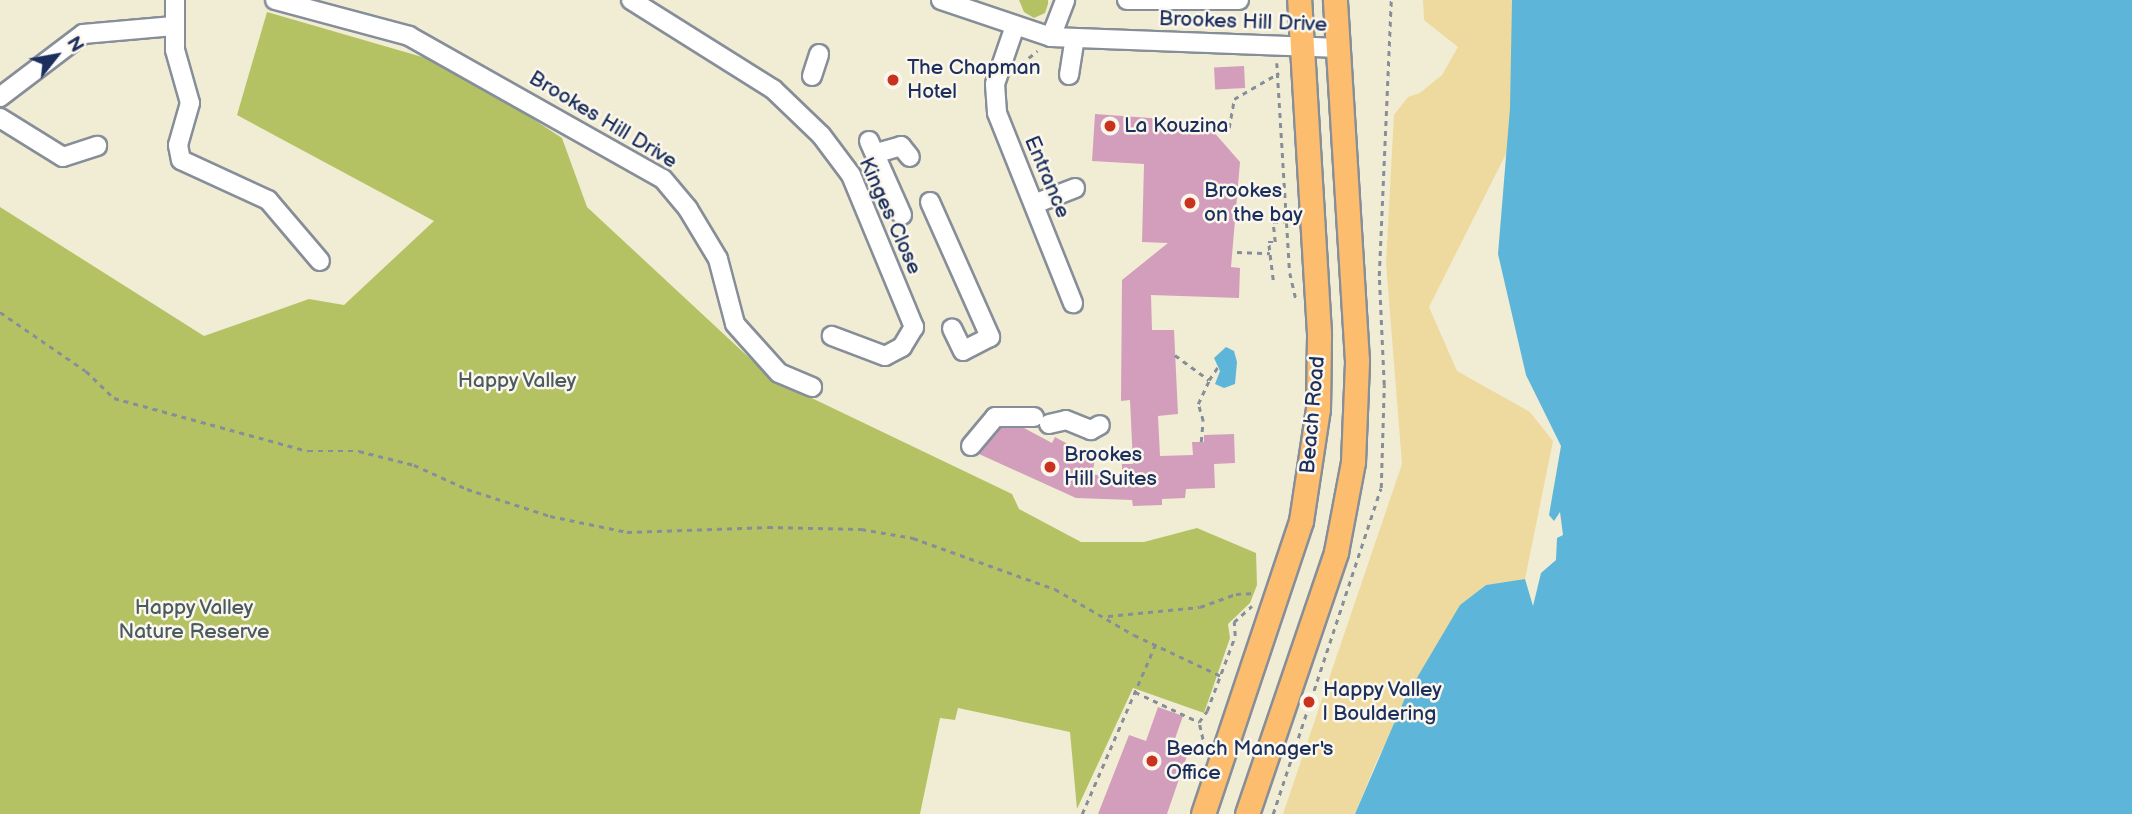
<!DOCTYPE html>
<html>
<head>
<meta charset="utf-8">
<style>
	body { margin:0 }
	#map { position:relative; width:2132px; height:814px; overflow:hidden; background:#f1ecd4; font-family:"Balsamiq Sans",sans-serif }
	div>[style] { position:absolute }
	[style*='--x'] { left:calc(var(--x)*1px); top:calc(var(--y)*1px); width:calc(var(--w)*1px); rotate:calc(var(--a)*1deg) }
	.green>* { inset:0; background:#b4c264 }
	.sand>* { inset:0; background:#eeda9e }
	.water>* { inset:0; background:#5db5da }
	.building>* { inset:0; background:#d39ebb; transform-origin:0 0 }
	.path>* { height:2.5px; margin-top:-1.25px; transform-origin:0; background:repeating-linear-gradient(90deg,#868e99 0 5px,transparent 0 10px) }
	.roads { filter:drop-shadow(2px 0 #868e99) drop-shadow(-2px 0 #868e99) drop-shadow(0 2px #868e99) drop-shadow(0 -2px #868e99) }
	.minor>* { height:18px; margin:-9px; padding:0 9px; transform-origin:9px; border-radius:9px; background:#fff }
	.major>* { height:23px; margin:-11.5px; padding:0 11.5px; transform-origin:11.5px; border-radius:11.5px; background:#fcbd6f }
	.dots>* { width:19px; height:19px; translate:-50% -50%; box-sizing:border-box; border:4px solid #fbf7ec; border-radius:50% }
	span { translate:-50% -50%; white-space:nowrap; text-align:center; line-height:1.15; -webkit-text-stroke:5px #fbf7ec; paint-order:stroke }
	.street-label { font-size:21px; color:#1b2f5e }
	.poi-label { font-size:21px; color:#1b2f5e }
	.left { translate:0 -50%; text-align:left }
	.park-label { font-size:21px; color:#495b60 }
	.north { position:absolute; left:21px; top:21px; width:70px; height:70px; -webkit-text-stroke:5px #fbf7ec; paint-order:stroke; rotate:59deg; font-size:19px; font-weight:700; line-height:28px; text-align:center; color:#1b2f5e }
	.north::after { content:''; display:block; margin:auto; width:24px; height:32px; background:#1b2f5e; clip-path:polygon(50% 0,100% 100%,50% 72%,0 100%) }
</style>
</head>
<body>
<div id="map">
	<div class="green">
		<i style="clip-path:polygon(1019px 0,1048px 0,1048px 4px,1045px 13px,1034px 18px,1024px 12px)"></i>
		<i style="clip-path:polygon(267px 12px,450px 65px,562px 138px,587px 207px,772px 379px,1012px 494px,1019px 509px,1081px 542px,1144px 542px,1197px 528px,1256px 553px,1257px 585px,1250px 603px,1228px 624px,1230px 638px,1204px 713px,1133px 688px,1077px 809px,1070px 732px,958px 708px,955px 720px,940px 718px,920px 814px,0 814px,0 207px,204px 336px,309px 299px,344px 305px,434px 221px,237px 115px)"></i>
	</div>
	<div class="sand">
		<i style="clip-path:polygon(1423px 0,1524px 0,1531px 104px,1429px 307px,1457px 371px,1530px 412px,1553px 441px,1525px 579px,1486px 585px,1460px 605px,1377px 760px,1355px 814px,1283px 814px,1402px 464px,1386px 263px,1394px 115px,1408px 97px,1420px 93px,1442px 75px,1458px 47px,1424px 20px)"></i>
	</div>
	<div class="water">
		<i style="clip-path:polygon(1512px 0,2132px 0,2132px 814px,1355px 814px,1405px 698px,1460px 605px,1486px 585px,1525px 579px,1533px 606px,1541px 573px,1556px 560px,1557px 538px,1563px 535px,1560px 512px,1554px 521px,1549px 515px,1561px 446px,1526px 375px,1498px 254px,1510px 108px)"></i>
		<i style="clip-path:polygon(1226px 347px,1234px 351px,1237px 362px,1235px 384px,1224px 388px,1215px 384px,1220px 371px,1214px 358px)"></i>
	</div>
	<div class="building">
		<i style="left:1244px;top:66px;width:22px;height:30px;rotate:87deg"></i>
		<i style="clip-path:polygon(1095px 114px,1205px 122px,1240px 162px,1231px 267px,1240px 268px,1239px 298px,1151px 295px,1152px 330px,1174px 330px,1178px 414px,1158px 416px,1160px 456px,1193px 455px,1192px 442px,1204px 442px,1204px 435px,1234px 434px,1235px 463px,1214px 464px,1215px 488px,1186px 489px,1185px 498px,1162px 499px,1162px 505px,1133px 506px,1132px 500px,1076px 498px,979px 454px,1000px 428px,1024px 428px,1052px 443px,1055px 437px,1095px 459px,1092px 475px,1122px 474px,1122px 464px,1133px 464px,1130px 400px,1121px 401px,1122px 280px,1168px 243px,1142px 242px,1144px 164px,1092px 161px)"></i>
		<i style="clip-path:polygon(1158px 707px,1183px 716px,1171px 750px,1187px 756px,1167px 814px,1098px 814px,1129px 735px,1146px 741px)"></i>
	</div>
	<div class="path">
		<i style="--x:1277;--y:63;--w:210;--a:86.5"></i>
		<i style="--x:1290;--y:273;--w:27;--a:77"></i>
		<i style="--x:1021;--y:64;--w:21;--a:-39"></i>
		<i style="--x:1229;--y:128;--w:29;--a:-80"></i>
		<i style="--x:1234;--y:99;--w:52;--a:-30"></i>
		<i style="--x:1237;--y:252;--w:33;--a:2"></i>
		<i style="--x:1273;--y:280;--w:38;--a:-97"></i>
		<i style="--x:1268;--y:242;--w:7;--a:0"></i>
		<i style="--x:1275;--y:242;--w:20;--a:-96"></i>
		<i style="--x:1273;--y:222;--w:15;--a:-4"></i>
		<i style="--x:0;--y:312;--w:104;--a:34.5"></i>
		<i style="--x:86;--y:371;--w:39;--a:44"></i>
		<i style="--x:114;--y:398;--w:201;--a:15.3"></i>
		<i style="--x:308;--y:451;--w:51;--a:0"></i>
		<i style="--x:359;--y:451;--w:57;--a:14.3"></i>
		<i style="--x:414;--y:465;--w:58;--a:24.4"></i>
		<i style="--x:467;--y:489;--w:87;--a:18"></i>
		<i style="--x:550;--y:516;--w:79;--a:11.7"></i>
		<i style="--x:627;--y:532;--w:141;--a:-2"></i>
		<i style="--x:768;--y:527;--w:93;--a:1.2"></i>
		<i style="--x:861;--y:529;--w:53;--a:9.8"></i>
		<i style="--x:913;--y:538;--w:151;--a:19.8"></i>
		<i style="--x:1055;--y:589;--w:91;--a:30.2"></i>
		<i style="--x:1134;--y:635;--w:96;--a:25.2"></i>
		<i style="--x:1175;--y:355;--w:42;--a:36.3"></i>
		<i style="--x:1209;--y:380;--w:18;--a:-56"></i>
		<i style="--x:1201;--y:442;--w:21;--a:-85"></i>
		<i style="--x:1203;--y:421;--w:18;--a:-106"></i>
		<i style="--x:1198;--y:404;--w:26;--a:-65"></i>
		<i style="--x:1108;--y:616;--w:92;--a:-5.6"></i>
		<i style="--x:1200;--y:607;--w:38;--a:-20"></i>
		<i style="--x:1236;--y:594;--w:20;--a:-3"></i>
		<i style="--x:1135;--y:692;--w:71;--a:25.1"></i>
		<i style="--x:1205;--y:749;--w:28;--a:-103"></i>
		<i style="--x:1199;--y:722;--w:14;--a:-54"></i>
		<i style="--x:1207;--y:711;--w:80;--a:-69.5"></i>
		<i style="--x:1235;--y:636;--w:14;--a:-94"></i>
		<i style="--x:1234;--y:622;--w:24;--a:-42"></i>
		<i style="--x:1082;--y:814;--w:184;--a:-66.6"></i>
		<i style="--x:1273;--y:814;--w:343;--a:-71.7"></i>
		<i style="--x:1381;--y:488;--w:103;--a:-88.3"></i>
		<i style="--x:1384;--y:385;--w:109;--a:-92.6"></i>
		<i style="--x:1379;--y:276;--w:276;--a:-87.5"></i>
	</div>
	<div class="roads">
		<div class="minor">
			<i style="--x:175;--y:0;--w:50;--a:90"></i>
			<i style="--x:175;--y:50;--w:55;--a:74.2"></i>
			<i style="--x:190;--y:103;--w:44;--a:105.9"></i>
			<i style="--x:178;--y:145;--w:15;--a:79"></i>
			<i style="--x:181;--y:160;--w:96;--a:24.7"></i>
			<i style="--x:268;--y:200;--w:80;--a:49.6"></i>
			<i style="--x:275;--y:0;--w:139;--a:15"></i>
			<i style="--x:409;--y:36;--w:291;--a:29.4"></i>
			<i style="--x:663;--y:179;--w:39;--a:50"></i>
			<i style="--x:688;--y:209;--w:58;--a:59"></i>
			<i style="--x:718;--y:259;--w:67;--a:75.3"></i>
			<i style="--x:735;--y:324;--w:66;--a:48.1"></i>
			<i style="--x:779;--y:373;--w:36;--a:23"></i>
			<i style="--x:631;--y:0;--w:168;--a:32.1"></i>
			<i style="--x:773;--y:89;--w:66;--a:43.8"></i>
			<i style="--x:821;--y:135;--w:50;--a:53.1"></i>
			<i style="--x:851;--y:175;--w:165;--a:67.5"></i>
			<i style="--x:914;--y:327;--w:23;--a:121"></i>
			<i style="--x:902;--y:347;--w:19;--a:152"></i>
			<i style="--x:885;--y:356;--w:57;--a:-159.3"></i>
			<i style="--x:941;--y:0;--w:116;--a:18.6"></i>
			<i style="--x:1051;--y:37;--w:289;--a:2.2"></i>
			<i style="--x:1127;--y:0;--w:112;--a:0"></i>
			<i style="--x:1015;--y:26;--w:61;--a:109"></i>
			<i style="--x:995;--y:84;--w:29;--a:86"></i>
			<i style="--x:997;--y:113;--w:205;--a:68.2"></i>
			<i style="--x:1051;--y:37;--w:40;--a:-69"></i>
			<i style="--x:1069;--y:75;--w:36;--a:-81"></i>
			<i style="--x:812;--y:76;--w:23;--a:-72"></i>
			<i style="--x:0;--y:97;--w:104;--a:-37.2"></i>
			<i style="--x:83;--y:34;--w:91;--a:-5"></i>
			<i style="--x:0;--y:118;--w:74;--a:31.8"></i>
			<i style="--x:63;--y:157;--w:36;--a:-18"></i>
			<i style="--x:869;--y:141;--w:81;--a:66"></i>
			<i style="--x:877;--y:153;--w:25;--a:-16"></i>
			<i style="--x:901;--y:146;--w:14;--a:51"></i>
			<i style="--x:930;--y:202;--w:148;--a:66"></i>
			<i style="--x:990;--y:337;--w:30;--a:153"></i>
			<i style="--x:963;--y:351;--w:25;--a:-116"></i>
			<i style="--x:1034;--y:204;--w:44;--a:-21.3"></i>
			<i style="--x:1049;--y:424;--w:17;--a:-13"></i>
			<i style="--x:1066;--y:420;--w:27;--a:22"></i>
			<i style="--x:1091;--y:430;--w:10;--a:-29"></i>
			<i style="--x:971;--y:446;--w:38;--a:-50"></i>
			<i style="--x:995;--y:417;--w:39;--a:0"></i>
		</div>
		<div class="major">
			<i style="--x:1203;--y:814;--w:309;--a:-71.5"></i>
			<i style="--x:1301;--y:521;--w:113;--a:-81.4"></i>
			<i style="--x:1318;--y:409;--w:76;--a:-89.2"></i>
			<i style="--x:1319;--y:333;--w:334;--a:-93.4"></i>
			<i style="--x:1247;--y:814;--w:277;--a:-71.2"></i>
			<i style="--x:1336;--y:552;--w:92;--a:-79.3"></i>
			<i style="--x:1353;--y:462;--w:101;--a:-87.7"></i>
			<i style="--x:1357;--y:361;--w:362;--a:-93.5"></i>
		</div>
	</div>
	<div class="dots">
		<i style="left:893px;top:80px;background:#c8321e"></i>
		<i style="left:1110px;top:126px;background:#c8321e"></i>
		<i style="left:1190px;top:203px;background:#c8321e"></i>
		<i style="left:1050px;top:467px;background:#c8321e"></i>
		<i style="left:1309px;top:702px;background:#c8321e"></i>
		<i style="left:1152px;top:761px;background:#c8321e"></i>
	</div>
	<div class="street-label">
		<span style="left:1243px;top:22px;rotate:2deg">Brookes Hill Drive</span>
		<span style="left:603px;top:120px;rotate:31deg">Brookes Hill Drive</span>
		<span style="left:1047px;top:177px;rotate:67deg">Entrance</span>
		<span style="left:890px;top:216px;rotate:66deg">Kinges Close</span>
		<span style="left:1313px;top:415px;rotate:-85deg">Beach Road</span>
	</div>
	<div class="poi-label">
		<span class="left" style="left:907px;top:80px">The Chapman<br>Hotel</span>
		<span class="left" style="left:1124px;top:126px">La Kouzina</span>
		<span class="left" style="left:1204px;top:203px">Brookes<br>on the bay</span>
		<span class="left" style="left:1064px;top:467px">Brookes<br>Hill Suites</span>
		<span class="left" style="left:1323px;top:702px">Happy Valley<br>| Bouldering</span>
		<span class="left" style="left:1166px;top:761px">Beach Manager's<br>Office</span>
	</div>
	<div class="park-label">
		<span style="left:517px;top:381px">Happy Valley</span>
		<span style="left:194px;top:620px">Happy Valley<br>Nature Reserve</span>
	</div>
	<div class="north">N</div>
</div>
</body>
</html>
